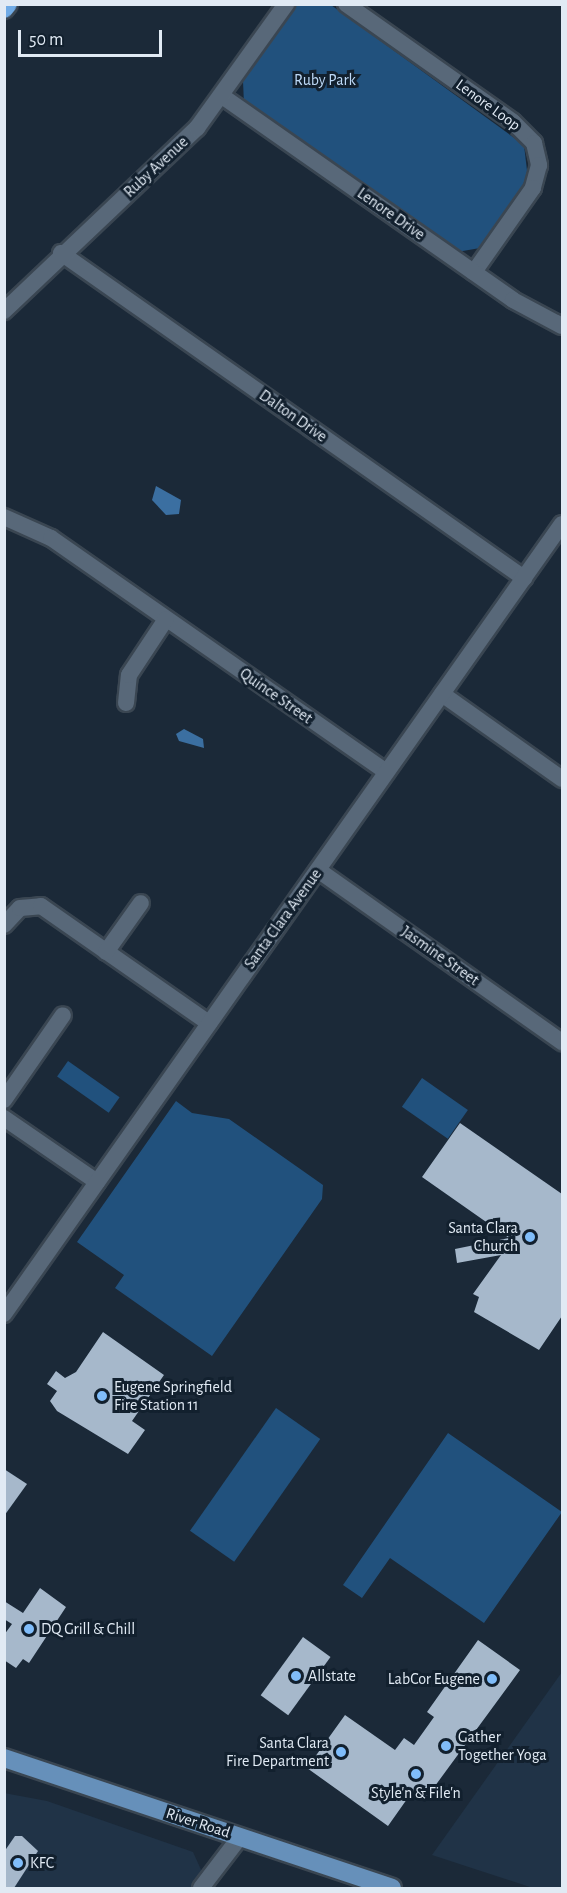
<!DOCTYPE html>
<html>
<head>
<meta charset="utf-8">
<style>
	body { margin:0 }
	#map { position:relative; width:567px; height:1893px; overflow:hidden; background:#1b2938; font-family:"Alegreya Sans",sans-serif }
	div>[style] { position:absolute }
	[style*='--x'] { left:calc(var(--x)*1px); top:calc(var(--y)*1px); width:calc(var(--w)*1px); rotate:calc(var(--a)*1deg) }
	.built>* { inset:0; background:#203347 }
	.green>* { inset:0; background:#21517d; transform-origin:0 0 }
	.water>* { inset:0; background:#3b6fa1 }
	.building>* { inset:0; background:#a6b8cb; transform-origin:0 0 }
	.roads { filter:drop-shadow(2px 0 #3a4652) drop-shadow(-2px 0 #3a4652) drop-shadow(0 2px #3a4652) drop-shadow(0 -2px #3a4652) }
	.street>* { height:16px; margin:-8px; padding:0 8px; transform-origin:8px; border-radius:8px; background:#586879 }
	.primary>* { height:18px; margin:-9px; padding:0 9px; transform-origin:9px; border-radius:9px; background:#6690ba }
	.highway>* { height:18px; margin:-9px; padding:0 9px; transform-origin:9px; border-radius:9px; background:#70abe6 }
	.dots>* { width:16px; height:16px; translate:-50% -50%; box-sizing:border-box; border:3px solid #12202e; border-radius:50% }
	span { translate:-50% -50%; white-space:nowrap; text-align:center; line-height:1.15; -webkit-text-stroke:6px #12202e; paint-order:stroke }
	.park-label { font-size:16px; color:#bdd9f7 }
	.street-label { font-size:16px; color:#e1eaf4 }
	.poi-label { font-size:16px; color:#e1eaf4 }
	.right { translate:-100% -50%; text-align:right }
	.left { translate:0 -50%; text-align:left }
	.frame { position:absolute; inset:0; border:6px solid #e1eaf4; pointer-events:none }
	.scale { position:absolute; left:18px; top:30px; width:144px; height:27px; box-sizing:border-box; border:3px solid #e1eaf4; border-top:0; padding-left:8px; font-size:18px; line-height:21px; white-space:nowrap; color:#e1eaf4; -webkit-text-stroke:4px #12202e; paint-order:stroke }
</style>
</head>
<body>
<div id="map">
	<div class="built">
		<i style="clip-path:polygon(562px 1672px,562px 1888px,533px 1888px,432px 1855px)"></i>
		<i style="clip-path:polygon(4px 1793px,47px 1801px,193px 1852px,202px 1872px,196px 1887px,5px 1888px)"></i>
	</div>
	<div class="green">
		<i style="clip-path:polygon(296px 5px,331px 5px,524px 145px,528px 179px,480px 248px,457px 252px,244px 104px,243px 81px)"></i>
		<i style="left:68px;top:1061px;width:63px;height:19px;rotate:35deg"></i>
		<i style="left:422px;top:1078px;width:56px;height:35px;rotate:35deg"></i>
		<i style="clip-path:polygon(176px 1101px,192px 1113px,229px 1119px,323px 1185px,322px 1199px,212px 1356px,115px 1288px,124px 1275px,77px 1242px)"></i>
		<i style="left:276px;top:1408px;width:54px;height:150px;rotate:35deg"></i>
		<i style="clip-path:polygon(448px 1433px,562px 1512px,484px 1623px,390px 1558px,362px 1598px,343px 1585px)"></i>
	</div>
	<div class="water">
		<i style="clip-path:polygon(156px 486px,181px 500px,179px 514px,166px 515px,152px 500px)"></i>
		<i style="clip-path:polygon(184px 729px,203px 739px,204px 748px,179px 741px,176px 734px)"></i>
	</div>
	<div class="building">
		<i style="clip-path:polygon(460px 1123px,562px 1194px,562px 1316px,539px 1350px,474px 1312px,479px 1297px,473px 1294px,501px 1255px,457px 1263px,455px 1249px,509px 1238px,422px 1177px)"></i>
		<i style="clip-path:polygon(103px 1332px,164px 1375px,132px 1421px,145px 1430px,128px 1454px,57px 1411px,50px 1401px,57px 1391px,47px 1384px,56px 1371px,65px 1378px,76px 1372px)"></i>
		<i style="clip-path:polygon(4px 1469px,27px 1484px,4px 1516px)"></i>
		<i style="clip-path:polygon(40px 1588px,66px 1607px,29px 1663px,23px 1659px,16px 1668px,4px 1660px,4px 1635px,12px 1624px,4px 1619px,4px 1601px,23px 1613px)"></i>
		<i style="left:303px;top:1637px;width:34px;height:72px;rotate:36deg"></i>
		<i style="clip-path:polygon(478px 1640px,520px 1670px,424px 1801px,412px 1792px,388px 1826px,307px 1768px,345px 1715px,395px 1750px,404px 1738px,414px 1745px,434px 1717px,427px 1712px)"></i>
		<i style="clip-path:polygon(15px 1836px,22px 1836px,38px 1851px,14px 1888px,4px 1888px,4px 1852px)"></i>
	</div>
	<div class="roads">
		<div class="street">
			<i style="--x:346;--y:4;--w:204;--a:35.2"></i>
			<i style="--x:513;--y:122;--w:30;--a:45"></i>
			<i style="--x:534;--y:143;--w:23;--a:77"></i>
			<i style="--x:539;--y:165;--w:24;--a:105"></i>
			<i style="--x:533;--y:188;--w:103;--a:125.1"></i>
			<i style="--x:222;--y:96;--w:355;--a:35"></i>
			<i style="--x:513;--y:300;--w:55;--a:28"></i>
			<i style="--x:61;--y:253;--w:566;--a:35.07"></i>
			<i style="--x:4;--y:311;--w:266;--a:-43.5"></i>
			<i style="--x:197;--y:128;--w:153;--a:-54.3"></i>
			<i style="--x:4;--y:517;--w:51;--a:24.1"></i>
			<i style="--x:51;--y:538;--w:409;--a:34.9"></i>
			<i style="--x:442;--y:694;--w:147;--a:35.3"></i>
			<i style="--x:126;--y:703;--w:28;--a:-84"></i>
			<i style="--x:129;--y:675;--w:67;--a:-56.5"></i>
			<i style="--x:318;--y:870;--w:299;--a:35.2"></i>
			<i style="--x:4;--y:925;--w:23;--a:-47"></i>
			<i style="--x:20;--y:908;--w:21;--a:-5"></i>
			<i style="--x:41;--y:906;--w:205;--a:34.9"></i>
			<i style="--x:106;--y:952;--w:60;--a:-54.5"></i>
			<i style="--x:4;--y:1100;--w:103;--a:-55.2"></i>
			<i style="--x:4;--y:1118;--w:113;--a:34.5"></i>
			<i style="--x:4;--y:1314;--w:967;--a:-54.77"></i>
			<i style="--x:201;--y:1888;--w:64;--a:-52.6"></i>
		</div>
		<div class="primary">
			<i style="--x:4;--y:1758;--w:409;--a:18.5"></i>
		</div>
		<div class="highway">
			<i style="--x:4;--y:9;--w:6;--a:-51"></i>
		</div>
	</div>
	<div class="dots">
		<i style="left:530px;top:1237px;background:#80bdfa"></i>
		<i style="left:102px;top:1396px;background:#80bdfa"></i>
		<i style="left:29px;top:1629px;background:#80bdfa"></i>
		<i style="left:296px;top:1676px;background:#80bdfa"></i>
		<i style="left:492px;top:1679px;background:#80bdfa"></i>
		<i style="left:446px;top:1746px;background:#80bdfa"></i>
		<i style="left:341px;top:1752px;background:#80bdfa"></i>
		<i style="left:416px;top:1774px;background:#80bdfa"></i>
		<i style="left:18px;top:1863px;background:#80bdfa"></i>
	</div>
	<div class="park-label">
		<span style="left:325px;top:80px">Ruby Park</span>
	</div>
	<div class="street-label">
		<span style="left:488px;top:105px;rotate:36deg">Lenore Loop</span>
		<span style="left:156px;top:167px;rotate:-43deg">Ruby Avenue</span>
		<span style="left:391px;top:214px;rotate:35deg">Lenore Drive</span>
		<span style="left:293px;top:416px;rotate:35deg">Dalton Drive</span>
		<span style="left:276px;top:696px;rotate:35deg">Quince Street</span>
		<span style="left:283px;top:919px;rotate:-54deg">Santa Clara Avenue</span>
		<span style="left:440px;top:956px;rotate:35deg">Jasmine Street</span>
		<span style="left:198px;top:1823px;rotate:18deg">River Road</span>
	</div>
	<div class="poi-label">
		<span class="right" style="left:518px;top:1237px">Santa Clara<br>Church</span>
		<span class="left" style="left:114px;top:1396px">Eugene Springfield<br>Fire Station 11</span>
		<span class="left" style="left:41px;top:1629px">DQ Grill &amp; Chill</span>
		<span class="left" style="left:308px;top:1676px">Allstate</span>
		<span class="right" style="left:480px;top:1679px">LabCor Eugene</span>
		<span class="left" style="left:458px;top:1746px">Gather<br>Together Yoga</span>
		<span class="right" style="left:329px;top:1752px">Santa Clara<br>Fire Department</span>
		<span style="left:416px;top:1793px">Style'n &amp; File'n</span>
		<span class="left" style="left:30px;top:1863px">KFC</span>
	</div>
	<div class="frame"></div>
	<div class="scale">50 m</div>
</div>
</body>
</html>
